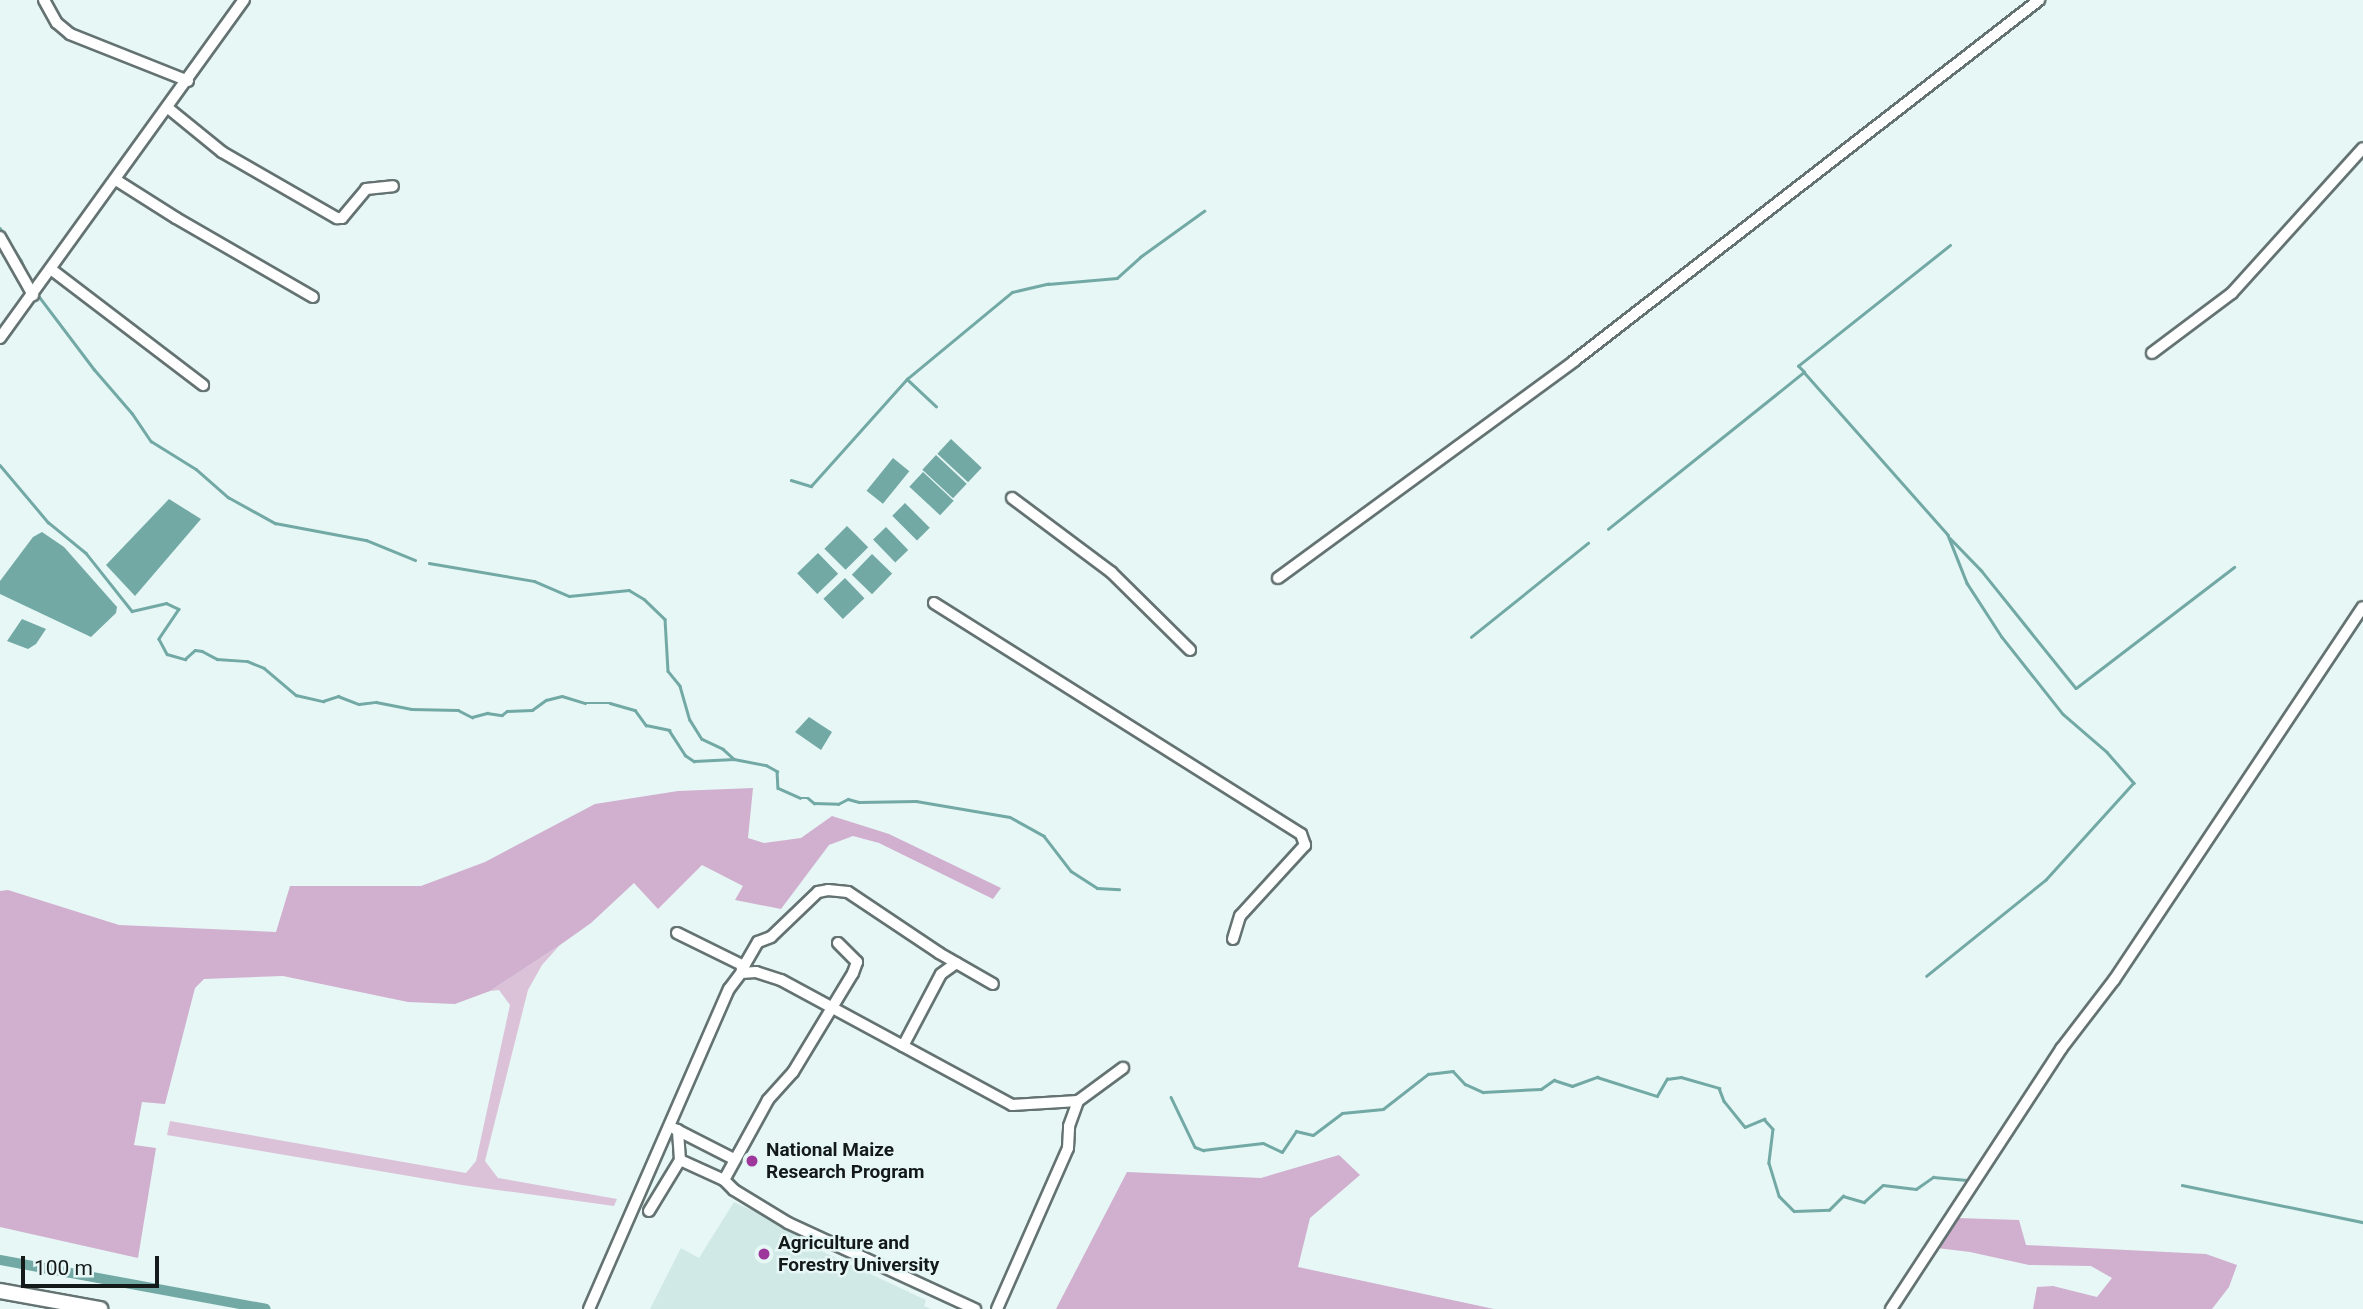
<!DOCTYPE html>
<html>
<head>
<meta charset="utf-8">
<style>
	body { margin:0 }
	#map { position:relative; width:2363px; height:1309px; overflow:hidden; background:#e6f7f6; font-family:Roboto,sans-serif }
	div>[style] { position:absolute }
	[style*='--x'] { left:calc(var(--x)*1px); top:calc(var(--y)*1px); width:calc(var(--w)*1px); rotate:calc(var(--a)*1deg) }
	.built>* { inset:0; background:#d0e9e7 }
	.green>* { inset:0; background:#dbc2d9 }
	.forest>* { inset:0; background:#d1afce }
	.water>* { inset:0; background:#72a9a5; transform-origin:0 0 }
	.stream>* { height:2.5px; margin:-1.25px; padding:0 1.25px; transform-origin:1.25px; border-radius:1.25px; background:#72a9a5 }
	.canal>* { height:10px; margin:-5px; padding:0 5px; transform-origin:5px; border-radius:5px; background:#72a9a5 }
	.roads { filter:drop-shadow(2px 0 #647372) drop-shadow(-2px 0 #647372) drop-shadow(0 2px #647372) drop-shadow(0 -2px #647372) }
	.minor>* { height:10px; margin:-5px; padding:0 5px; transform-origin:5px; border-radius:5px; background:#fff }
	.secondary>* { height:14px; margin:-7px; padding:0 7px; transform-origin:7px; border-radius:7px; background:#fff }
	.dots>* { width:19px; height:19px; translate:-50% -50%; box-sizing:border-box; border:4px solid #e6f7f6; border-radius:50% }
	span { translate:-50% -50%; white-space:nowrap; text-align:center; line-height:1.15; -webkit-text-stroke:5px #e6f7f6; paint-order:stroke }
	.poi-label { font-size:19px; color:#141a1a; font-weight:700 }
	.left { translate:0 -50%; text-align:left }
	.scale { position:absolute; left:21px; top:1256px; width:138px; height:32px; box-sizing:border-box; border:4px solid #141a1a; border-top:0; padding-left:9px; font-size:21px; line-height:24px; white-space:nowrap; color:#141a1a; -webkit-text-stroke:5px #e6f7f6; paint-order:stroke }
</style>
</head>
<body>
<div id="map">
	<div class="built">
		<i style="clip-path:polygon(734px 1202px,819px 1242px,817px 1249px,926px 1300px,924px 1306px,931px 1309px,650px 1309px,681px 1248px,699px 1258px)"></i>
	</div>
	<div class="green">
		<i style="clip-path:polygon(560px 945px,542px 965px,528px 990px,485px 1161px,498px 1178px,617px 1199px,614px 1206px,462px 1185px,167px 1135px,170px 1121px,466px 1173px,476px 1161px,510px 1005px,499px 990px,490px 991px)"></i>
	</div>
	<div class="forest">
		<i style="clip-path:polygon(753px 788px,748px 838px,764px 843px,801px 838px,832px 816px,889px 834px,1001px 888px,993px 899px,879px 843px,853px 836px,829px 845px,781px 909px,735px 900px,743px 886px,702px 865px,658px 909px,634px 883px,591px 923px,560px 945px,490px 991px,455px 1004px,408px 1002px,283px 976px,204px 979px,195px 988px,165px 1104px,142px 1102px,134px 1145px,156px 1148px,138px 1258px,0 1227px,0 891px,8px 890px,119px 925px,276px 932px,290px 886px,421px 886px,485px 862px,595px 804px,678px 791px)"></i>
		<i style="clip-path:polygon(1339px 1155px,1360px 1175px,1310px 1218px,1298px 1267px,1494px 1309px,1056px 1309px,1127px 1172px,1261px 1178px)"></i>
		<i style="clip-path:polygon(1957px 1218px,2019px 1220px,2026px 1245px,2206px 1254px,2237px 1265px,2229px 1287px,2212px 1309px,2033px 1309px,2037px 1287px,2053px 1286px,2097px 1297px,2112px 1278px,2091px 1266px,2029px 1265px,1970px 1252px,1937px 1248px)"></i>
	</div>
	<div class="water">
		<i style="left:951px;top:439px;width:42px;height:20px;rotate:43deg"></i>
		<i style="left:936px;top:455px;width:42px;height:20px;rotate:43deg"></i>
		<i style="left:893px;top:458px;width:21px;height:42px;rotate:39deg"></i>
		<i style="left:923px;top:472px;width:42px;height:20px;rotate:43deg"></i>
		<i style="clip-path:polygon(169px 499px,201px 519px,135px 596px,106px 565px)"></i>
		<i style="left:905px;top:503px;width:35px;height:18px;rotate:45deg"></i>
		<i style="left:847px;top:526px;width:30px;height:32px;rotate:45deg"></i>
		<i style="left:886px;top:527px;width:32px;height:18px;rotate:46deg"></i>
		<i style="clip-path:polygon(42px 532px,64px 547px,117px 607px,116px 613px,91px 637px,0 594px,0 581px,33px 537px)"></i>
		<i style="left:818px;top:553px;width:29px;height:29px;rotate:46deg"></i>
		<i style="left:872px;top:554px;width:28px;height:29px;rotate:44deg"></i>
		<i style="left:845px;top:578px;width:28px;height:30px;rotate:46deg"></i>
		<i style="clip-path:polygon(22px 619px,46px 629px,36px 644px,28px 649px,7px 641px)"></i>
		<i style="clip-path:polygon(809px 717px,832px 732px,821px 750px,795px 732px)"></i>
	</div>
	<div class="stream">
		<i style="--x:0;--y:228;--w:38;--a:57"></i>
		<i style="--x:21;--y:260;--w:25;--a:67"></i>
		<i style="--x:38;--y:295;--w:93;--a:52.9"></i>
		<i style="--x:94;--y:369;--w:58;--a:49.2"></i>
		<i style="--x:132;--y:413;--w:34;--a:56"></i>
		<i style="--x:151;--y:441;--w:53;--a:31.9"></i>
		<i style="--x:196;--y:469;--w:43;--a:41.2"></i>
		<i style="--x:228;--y:497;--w:54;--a:29"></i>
		<i style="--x:275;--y:523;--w:93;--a:10.6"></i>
		<i style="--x:366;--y:540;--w:53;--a:22.2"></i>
		<i style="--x:1804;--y:372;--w:8;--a:-135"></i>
		<i style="--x:1798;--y:366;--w:194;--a:-38.5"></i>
		<i style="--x:907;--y:379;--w:40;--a:43"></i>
		<i style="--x:0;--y:465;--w:75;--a:49.9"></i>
		<i style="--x:48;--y:522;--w:49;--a:39.2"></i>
		<i style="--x:86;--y:553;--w:74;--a:51.6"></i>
		<i style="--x:132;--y:611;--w:35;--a:-13"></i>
		<i style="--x:166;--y:603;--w:14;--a:25"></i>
		<i style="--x:179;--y:609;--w:36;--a:124"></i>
		<i style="--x:159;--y:639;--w:17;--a:62"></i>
		<i style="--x:167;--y:654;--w:19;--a:16"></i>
		<i style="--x:185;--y:659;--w:13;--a:-42"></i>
		<i style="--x:195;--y:650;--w:7;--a:8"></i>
		<i style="--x:202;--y:651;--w:17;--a:28"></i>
		<i style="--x:217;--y:659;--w:30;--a:4"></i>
		<i style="--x:247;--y:661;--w:18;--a:22"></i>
		<i style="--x:264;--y:668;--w:42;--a:40.2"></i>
		<i style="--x:296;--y:695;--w:28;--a:13"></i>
		<i style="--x:323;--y:701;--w:16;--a:-18"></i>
		<i style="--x:338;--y:696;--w:22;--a:21"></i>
		<i style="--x:359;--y:704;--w:17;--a:-7"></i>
		<i style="--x:376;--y:702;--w:36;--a:11"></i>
		<i style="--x:411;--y:709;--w:47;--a:1.2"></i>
		<i style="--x:458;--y:710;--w:16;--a:27"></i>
		<i style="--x:472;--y:717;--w:16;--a:-15"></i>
		<i style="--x:487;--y:713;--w:15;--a:8"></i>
		<i style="--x:502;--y:715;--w:6;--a:-39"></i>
		<i style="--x:507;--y:711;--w:25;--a:-2"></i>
		<i style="--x:532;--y:710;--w:17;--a:-36"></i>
		<i style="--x:546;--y:700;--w:16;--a:-14"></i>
		<i style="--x:562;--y:696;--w:24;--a:17"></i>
		<i style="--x:585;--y:703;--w:25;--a:0"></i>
		<i style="--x:610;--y:703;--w:26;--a:16"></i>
		<i style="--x:635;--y:710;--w:19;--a:54"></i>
		<i style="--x:646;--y:725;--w:24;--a:12"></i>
		<i style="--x:669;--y:730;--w:30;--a:57"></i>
		<i style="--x:685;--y:755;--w:11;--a:34"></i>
		<i style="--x:694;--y:761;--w:40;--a:-2.9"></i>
		<i style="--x:734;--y:759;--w:33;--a:11"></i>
		<i style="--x:766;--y:765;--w:13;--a:29"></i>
		<i style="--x:777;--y:771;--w:17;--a:87"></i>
		<i style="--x:778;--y:788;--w:24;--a:24"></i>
		<i style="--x:800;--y:798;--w:8;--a:0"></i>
		<i style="--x:808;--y:798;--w:8;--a:40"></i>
		<i style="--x:814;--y:803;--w:24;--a:2"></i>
		<i style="--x:838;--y:804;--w:11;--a:-27"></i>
		<i style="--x:848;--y:799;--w:11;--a:15"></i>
		<i style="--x:859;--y:802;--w:57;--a:-1"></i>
		<i style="--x:916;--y:801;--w:95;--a:9.7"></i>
		<i style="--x:1010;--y:817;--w:39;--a:29"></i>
		<i style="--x:1044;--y:836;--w:44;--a:52.4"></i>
		<i style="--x:1071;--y:871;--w:31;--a:33"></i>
		<i style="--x:1097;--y:888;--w:22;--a:3"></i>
		<i style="--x:791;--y:480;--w:21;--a:17"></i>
		<i style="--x:811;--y:486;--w:144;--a:-48.1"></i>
		<i style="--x:907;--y:379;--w:136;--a:-39.6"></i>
		<i style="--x:1012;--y:292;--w:37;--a:-13"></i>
		<i style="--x:1048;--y:284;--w:69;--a:-5"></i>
		<i style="--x:1117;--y:278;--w:31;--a:-42"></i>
		<i style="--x:1140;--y:257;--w:79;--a:-35.7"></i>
		<i style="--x:1608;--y:529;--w:251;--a:-38.7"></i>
		<i style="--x:1804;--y:372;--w:217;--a:48.5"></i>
		<i style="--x:1948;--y:535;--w:52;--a:68.4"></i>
		<i style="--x:1967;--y:583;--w:64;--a:57.1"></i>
		<i style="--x:2002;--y:637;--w:98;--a:51.6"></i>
		<i style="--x:2063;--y:714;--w:58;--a:40.8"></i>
		<i style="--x:2107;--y:752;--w:41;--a:48.9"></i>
		<i style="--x:2134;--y:783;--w:131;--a:132.2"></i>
		<i style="--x:2046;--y:880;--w:153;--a:141.1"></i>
		<i style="--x:1950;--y:538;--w:45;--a:45.9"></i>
		<i style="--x:1981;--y:570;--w:151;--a:51.2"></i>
		<i style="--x:2076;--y:688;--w:199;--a:-37.4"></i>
		<i style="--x:429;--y:563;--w:107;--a:9.7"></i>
		<i style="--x:534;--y:581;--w:38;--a:23"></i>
		<i style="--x:569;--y:596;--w:60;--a:-5.7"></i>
		<i style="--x:629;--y:590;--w:17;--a:31"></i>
		<i style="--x:644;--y:599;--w:29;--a:44"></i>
		<i style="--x:665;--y:619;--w:52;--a:86.7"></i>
		<i style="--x:668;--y:671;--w:19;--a:51"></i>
		<i style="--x:680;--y:686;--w:35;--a:74"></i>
		<i style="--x:690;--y:720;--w:22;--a:58"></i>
		<i style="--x:702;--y:739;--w:23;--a:25"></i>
		<i style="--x:723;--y:749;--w:15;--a:42"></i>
		<i style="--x:1471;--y:637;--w:150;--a:-38.8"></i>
		<i style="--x:1171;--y:1097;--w:55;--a:64.4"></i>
		<i style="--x:1195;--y:1147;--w:9;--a:21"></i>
		<i style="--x:1203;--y:1150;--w:60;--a:-6.7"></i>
		<i style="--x:1263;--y:1143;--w:21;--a:25"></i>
		<i style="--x:1282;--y:1152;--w:25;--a:-56"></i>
		<i style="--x:1296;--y:1131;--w:17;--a:13"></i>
		<i style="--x:1313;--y:1135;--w:36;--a:-37"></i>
		<i style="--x:1342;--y:1113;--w:41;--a:-5.6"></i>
		<i style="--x:1383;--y:1109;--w:57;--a:-37.9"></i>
		<i style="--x:1428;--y:1074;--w:25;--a:-7"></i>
		<i style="--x:1453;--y:1071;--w:18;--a:47"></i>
		<i style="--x:1465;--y:1084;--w:20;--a:24"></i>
		<i style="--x:1483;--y:1092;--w:58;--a:-3"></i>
		<i style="--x:1541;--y:1089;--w:16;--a:-35"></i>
		<i style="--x:1554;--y:1080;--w:19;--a:18"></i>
		<i style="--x:1572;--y:1086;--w:27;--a:-20"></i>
		<i style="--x:1597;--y:1077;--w:63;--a:17.6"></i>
		<i style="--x:1657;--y:1096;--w:20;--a:-60"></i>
		<i style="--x:1667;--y:1079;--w:14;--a:-8"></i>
		<i style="--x:1681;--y:1077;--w:40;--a:16"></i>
		<i style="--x:1719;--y:1088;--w:14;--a:69"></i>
		<i style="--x:1724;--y:1101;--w:33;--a:51"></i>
		<i style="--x:1745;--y:1127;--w:21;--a:-23"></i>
		<i style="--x:1764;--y:1119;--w:13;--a:48"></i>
		<i style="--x:1773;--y:1129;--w:34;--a:97"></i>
		<i style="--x:1769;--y:1163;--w:34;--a:73"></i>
		<i style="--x:1779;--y:1196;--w:21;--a:45"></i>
		<i style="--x:1794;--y:1211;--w:35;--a:-2"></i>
		<i style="--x:1829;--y:1210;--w:20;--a:-45"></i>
		<i style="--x:1843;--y:1196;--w:22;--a:16"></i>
		<i style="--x:1864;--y:1202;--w:25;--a:-42"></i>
		<i style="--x:1883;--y:1185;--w:33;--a:7"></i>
		<i style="--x:1916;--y:1189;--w:21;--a:-35"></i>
		<i style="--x:1933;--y:1177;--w:34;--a:5"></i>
		<i style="--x:2182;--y:1185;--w:185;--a:11.6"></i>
	</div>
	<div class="canal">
		<i style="--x:0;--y:1260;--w:270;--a:10.4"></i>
	</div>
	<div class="roads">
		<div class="minor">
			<i style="--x:44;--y:0;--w:26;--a:61"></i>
			<i style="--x:57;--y:23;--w:17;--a:40"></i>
			<i style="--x:70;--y:34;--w:127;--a:21.7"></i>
			<i style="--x:168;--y:108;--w:70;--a:39.2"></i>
			<i style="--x:222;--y:152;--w:133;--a:29.9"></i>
			<i style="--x:337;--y:218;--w:5;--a:0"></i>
			<i style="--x:342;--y:218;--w:38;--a:-50"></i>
			<i style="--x:366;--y:189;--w:27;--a:-6"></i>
			<i style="--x:116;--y:180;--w:71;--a:32.3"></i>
			<i style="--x:176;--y:218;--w:158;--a:30"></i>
			<i style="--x:0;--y:237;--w:67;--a:60.4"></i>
			<i style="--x:52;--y:270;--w:190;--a:37.3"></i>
			<i style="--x:0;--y:338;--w:417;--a:-54.2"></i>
			<i style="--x:2152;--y:353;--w:100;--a:-36.9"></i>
			<i style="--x:2232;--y:293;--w:195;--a:-47.9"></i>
			<i style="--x:1012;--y:498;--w:124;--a:36.8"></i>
			<i style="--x:1111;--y:572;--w:111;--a:44.6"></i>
			<i style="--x:1278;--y:578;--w:367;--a:-36.2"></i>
			<i style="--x:1574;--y:361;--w:589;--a:-37.82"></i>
			<i style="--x:934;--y:603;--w:434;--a:32.2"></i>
			<i style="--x:1301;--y:834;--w:12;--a:70"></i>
			<i style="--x:1305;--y:845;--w:96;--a:132.5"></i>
			<i style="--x:1240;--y:916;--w:24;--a:107"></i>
			<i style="--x:677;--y:933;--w:75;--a:26.2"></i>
			<i style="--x:744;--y:966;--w:4;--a:124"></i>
			<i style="--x:838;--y:943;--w:27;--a:45"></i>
			<i style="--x:857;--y:962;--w:12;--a:110"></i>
			<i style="--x:853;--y:973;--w:116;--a:121.2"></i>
			<i style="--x:793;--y:1072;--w:38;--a:132"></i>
			<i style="--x:768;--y:1100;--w:91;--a:118.8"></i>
			<i style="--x:724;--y:1180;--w:14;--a:45"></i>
			<i style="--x:734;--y:1190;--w:63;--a:31.4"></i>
			<i style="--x:788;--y:1223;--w:206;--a:24.7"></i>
			<i style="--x:744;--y:966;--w:28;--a:-60"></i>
			<i style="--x:758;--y:942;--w:14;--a:-21"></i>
			<i style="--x:771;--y:937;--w:65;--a:-43.8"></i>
			<i style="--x:818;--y:892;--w:10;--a:-11"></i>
			<i style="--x:828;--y:890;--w:20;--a:6"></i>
			<i style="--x:848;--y:892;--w:110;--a:33.8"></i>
			<i style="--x:939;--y:953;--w:62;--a:29.9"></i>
			<i style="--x:903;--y:1046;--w:81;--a:-62.2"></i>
			<i style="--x:941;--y:974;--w:19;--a:-36"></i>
			<i style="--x:675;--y:1129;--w:66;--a:27"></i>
			<i style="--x:680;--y:1160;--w:48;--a:24.4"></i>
			<i style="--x:649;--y:1211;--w:60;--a:-58.7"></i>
			<i style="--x:680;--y:1160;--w:30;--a:-94"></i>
			<i style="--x:589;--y:1309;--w:349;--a:-66.4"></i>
			<i style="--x:729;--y:989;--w:20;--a:-53"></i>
			<i style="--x:741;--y:973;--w:15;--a:-4"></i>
			<i style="--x:756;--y:972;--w:26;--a:18"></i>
			<i style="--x:781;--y:980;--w:263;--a:28.4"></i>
			<i style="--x:1012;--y:1105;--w:66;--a:-3.5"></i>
			<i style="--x:997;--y:1309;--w:176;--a:-66.2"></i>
			<i style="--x:1068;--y:1148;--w:22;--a:-87"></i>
			<i style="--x:1069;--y:1126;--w:27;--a:-70"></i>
			<i style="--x:1078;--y:1101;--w:56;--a:-36.3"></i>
			<i style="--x:1891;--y:1309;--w:311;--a:-56.8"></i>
			<i style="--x:2061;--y:1049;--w:87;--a:-52.5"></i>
			<i style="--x:2114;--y:980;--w:448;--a:-56.3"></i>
		</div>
		<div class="secondary">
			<i style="--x:0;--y:1291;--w:102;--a:10.2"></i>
		</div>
	</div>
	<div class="dots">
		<i style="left:752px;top:1161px;background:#9d379b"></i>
		<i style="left:764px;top:1254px;background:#9d379b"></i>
	</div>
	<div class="poi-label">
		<span class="left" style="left:766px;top:1161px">National Maize<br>Research Program</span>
		<span class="left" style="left:778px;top:1254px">Agriculture and<br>Forestry University</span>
	</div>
	<div class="scale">100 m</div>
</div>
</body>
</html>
